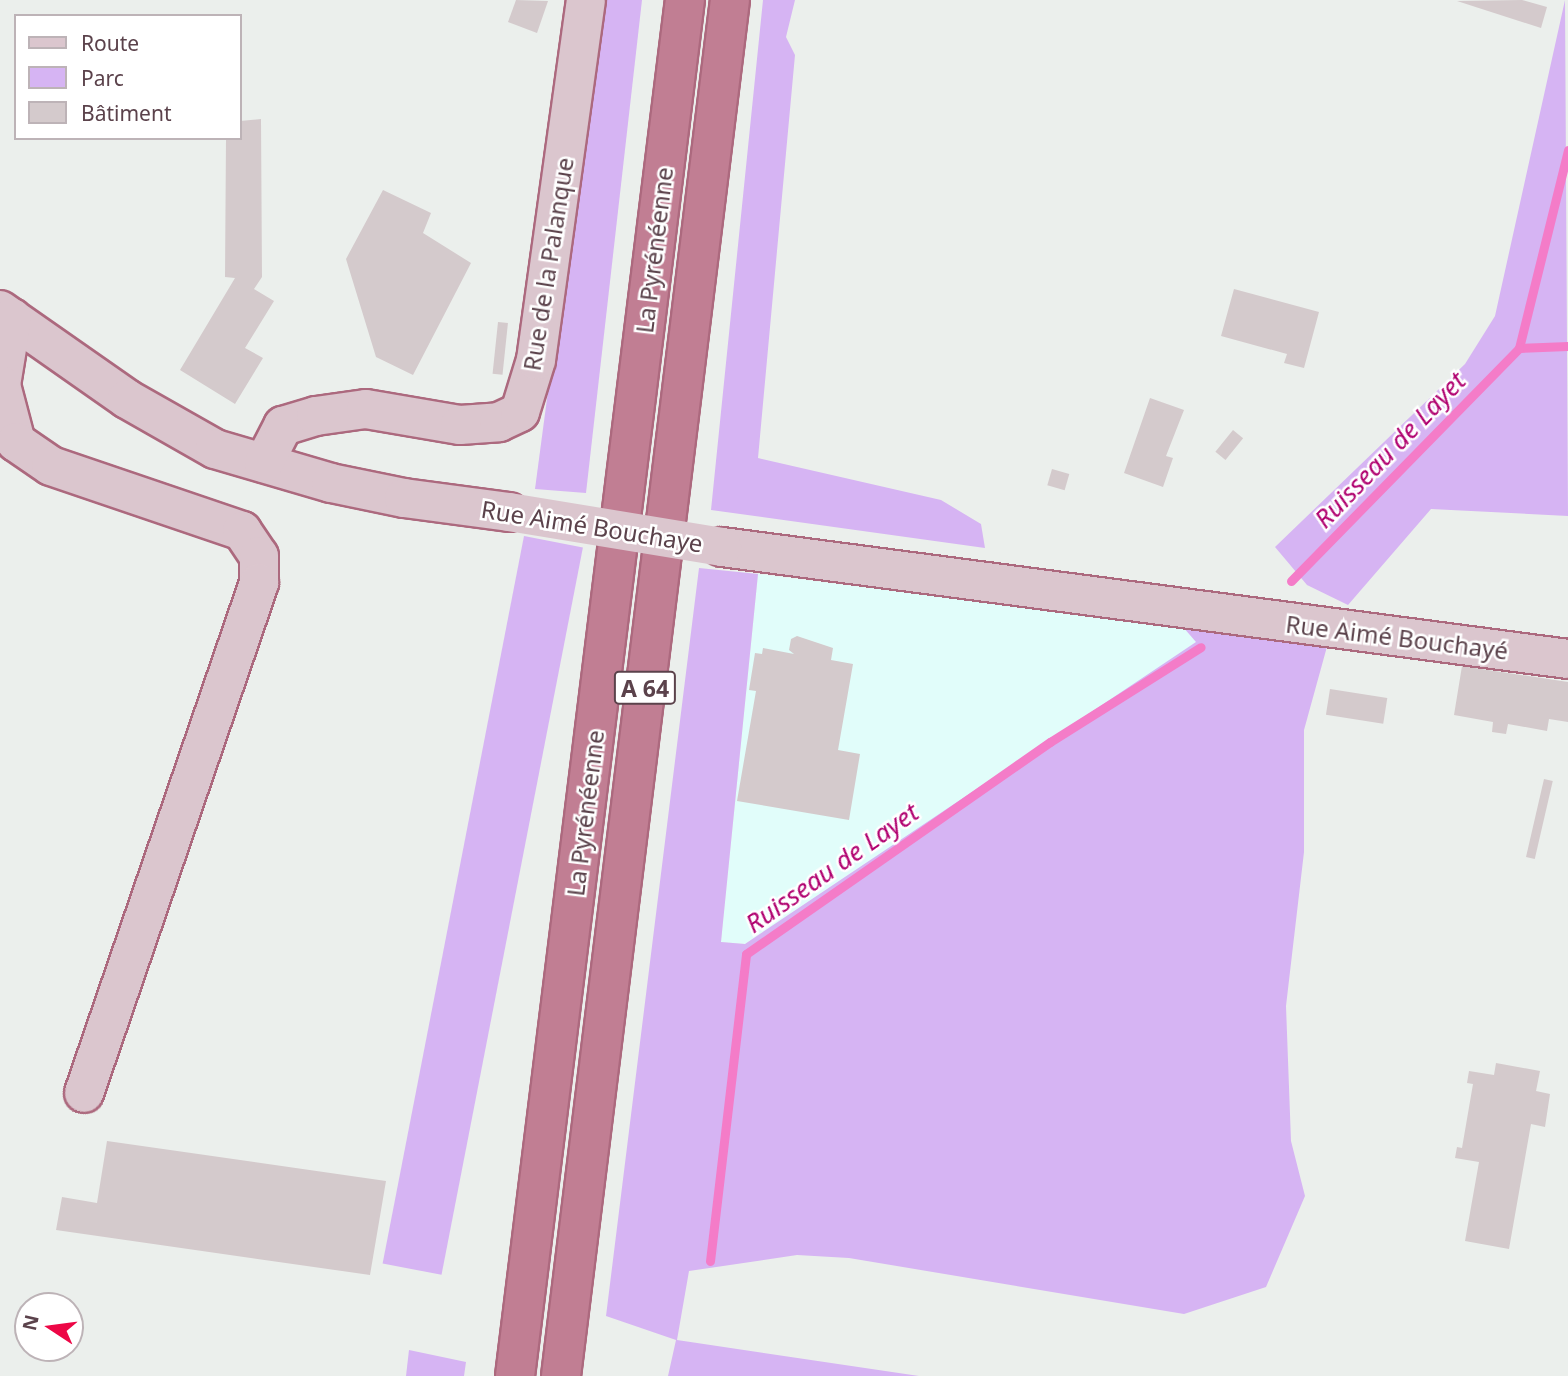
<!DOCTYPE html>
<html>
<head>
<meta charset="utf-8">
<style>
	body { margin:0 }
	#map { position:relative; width:1568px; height:1376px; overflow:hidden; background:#ebefec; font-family:"Noto Sans",sans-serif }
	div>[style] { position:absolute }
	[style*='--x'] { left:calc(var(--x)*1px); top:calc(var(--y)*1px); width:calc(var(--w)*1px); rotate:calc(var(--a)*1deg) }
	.commercial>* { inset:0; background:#e1fdfa }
	.green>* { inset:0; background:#d6b4f3; transform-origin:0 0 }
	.stream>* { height:9px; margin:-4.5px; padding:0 4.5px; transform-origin:4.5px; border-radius:4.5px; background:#f47cc8 }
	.building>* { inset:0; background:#d4cacc; transform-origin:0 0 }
	.roads { filter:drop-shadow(2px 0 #ac697e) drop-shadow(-2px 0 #ac697e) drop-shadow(0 2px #ac697e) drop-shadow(0 -2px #ac697e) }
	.minor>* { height:38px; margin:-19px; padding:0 19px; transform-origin:19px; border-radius:19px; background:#dbc6ce }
	.highway>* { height:38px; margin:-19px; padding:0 19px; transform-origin:19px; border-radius:19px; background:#c17e93 }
	.minor-bridge>* { height:38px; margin:-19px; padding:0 19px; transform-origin:19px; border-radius:19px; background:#dbc6ce }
	span { translate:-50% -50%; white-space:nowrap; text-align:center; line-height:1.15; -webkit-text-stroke:5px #fff; paint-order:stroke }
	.shield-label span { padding:2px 5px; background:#fff; border:2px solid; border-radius:5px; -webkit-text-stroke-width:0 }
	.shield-label { font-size:23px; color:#5b424b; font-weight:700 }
	.street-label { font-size:24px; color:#5b424b }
	.water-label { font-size:26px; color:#b0006f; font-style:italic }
	.legend { position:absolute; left:14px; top:14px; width:228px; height:126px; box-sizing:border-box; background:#fff; border:2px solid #bdb3b7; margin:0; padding:9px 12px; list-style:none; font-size:21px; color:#5b424b }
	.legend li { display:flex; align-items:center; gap:14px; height:35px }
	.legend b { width:35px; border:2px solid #bdb3b7 }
	.north { position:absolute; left:14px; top:1292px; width:70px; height:70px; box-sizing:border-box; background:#fff; border:2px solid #bdb3b7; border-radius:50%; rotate:283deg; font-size:19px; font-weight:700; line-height:28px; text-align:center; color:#5b424b }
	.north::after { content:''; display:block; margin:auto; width:24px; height:32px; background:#ed0746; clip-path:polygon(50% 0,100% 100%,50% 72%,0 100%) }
</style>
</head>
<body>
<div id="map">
	<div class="commercial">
		<i style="clip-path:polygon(758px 574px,1183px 627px,1197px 642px,745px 944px,721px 942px)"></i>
	</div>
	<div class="green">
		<i style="clip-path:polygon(600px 0,642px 0,586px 493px,535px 489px)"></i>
		<i style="clip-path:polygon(763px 0,795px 0,786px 37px,795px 55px,758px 458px,941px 500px,981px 524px,985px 548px,711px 510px)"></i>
		<i style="clip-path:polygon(1565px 0,1568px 516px,1431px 509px,1348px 605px,1307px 585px,1275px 547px,1465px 364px,1495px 316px)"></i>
		<i style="left:524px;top:536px;width:60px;height:741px;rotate:11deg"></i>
		<i style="clip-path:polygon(699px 568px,758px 574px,721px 942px,745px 944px,1196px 642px,1183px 627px,1328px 643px,1304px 730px,1304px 852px,1286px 1006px,1291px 1141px,1305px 1196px,1266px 1287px,1184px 1314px,849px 1258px,797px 1255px,689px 1271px,677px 1340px,919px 1376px,668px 1376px,676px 1340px,606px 1316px)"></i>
		<i style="clip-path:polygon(409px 1350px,466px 1362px,464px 1376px,406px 1376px)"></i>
	</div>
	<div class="stream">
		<i style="--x:1519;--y:348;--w:204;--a:-76.1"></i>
		<i style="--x:1519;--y:348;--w:49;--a:-2.3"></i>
		<i style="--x:1291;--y:581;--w:326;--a:-45.6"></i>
		<i style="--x:710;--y:1261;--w:309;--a:-83.3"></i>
		<i style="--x:746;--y:954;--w:371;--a:-34.9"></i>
		<i style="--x:1050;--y:742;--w:178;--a:-32.2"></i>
	</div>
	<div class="building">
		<i style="clip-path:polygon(516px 0,548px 1px,537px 33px,508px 22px)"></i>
		<i style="clip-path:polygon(1522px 0,1547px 7px,1541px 28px,1457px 1px)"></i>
		<i style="clip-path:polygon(261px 119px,262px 277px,254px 289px,274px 301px,245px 348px,263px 358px,235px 404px,180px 370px,235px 278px,225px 277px,226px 138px,240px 138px,240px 121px)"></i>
		<i style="clip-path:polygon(383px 190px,431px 213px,423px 233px,471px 263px,413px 375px,376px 357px,346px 259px)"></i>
		<i style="clip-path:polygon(1234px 289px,1319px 312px,1304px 368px,1284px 363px,1287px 354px,1221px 336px)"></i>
		<i style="left:498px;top:322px;width:10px;height:52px;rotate:6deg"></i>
		<i style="clip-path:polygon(1150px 398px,1184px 410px,1166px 456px,1173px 458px,1163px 487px,1124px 473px)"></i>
		<i style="left:1233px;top:430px;width:13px;height:28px;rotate:39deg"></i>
		<i style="left:1052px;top:469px;width:18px;height:17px;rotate:16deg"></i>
		<i style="clip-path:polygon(797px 636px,833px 648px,831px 660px,853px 664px,838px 750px,860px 754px,849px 820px,737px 801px,756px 691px,749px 690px,755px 653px,762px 654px,763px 648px,794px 654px,789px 650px,791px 639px)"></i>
		<i style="clip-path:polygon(1462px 666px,1568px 682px,1568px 722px,1549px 719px,1547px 731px,1508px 724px,1506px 734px,1492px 732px,1493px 722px,1454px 715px)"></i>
		<i style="left:1330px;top:689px;width:58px;height:26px;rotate:9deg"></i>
		<i style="left:1544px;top:779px;width:9px;height:80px;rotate:13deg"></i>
		<i style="clip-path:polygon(1496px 1063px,1540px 1071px,1536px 1091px,1550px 1094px,1545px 1127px,1531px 1124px,1509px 1249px,1465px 1241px,1479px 1162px,1455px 1158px,1457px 1147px,1462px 1148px,1473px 1084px,1467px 1083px,1469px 1071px,1494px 1075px)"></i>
		<i style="clip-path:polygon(107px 1141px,386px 1181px,370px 1275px,56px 1230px,62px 1197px,97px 1203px)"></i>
	</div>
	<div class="roads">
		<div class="minor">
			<i style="--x:0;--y:310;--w:155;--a:35"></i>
			<i style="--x:127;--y:399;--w:101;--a:29.6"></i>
			<i style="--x:215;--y:449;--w:121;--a:16.3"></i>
			<i style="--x:331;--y:483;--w:75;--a:11.6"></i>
			<i style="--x:404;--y:498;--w:106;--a:7.6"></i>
			<i style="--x:12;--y:318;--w:68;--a:99.3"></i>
			<i style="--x:1;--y:385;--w:59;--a:75.3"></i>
			<i style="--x:16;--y:442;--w:42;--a:34.4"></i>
			<i style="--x:51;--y:466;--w:202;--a:18.8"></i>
			<i style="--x:242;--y:531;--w:30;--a:56"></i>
			<i style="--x:259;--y:556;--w:27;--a:90"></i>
			<i style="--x:259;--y:583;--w:539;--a:108.94"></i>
			<i style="--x:264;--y:463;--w:42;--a:-62.8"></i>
			<i style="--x:283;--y:426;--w:34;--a:-17"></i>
			<i style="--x:316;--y:416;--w:50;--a:-8"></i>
			<i style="--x:366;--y:409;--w:95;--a:9.7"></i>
			<i style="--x:460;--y:425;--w:39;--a:-4"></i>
			<i style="--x:499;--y:422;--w:23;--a:-25"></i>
			<i style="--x:520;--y:412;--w:54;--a:-72.9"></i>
			<i style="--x:536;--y:360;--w:363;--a:-82.1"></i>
			<i style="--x:722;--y:547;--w:853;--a:7.54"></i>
		</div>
		<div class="highway">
			<i style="--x:515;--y:1376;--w:1386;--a:-82.96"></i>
			<i style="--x:561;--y:1376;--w:1386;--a:-83"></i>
		</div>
	</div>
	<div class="minor-bridge">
		<i style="--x:509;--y:512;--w:216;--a:9.3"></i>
	</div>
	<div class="shield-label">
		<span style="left:645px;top:688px">A 64</span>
	</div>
	<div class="street-label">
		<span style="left:654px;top:250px;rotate:-83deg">La Pyrénéenne</span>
		<span style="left:548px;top:264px;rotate:-81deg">Rue de la Palanque</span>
		<span style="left:592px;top:526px;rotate:9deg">Rue Aimé Bouchaye</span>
		<span style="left:1397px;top:637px;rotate:7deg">Rue Aimé Bouchayé</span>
		<span style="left:585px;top:813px;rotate:-83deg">La Pyrénéenne</span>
	</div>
	<div class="water-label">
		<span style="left:1390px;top:450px;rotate:-46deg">Ruisseau de Layet</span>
		<span style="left:832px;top:868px;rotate:-35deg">Ruisseau de Layet</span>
	</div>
	<ul class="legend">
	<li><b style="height:9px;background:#dbc6ce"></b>Route</li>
	<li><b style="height:19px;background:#d6b4f3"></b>Parc</li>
	<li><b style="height:19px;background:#d4cacc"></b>Bâtiment</li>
	</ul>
	<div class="north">N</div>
</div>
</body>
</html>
